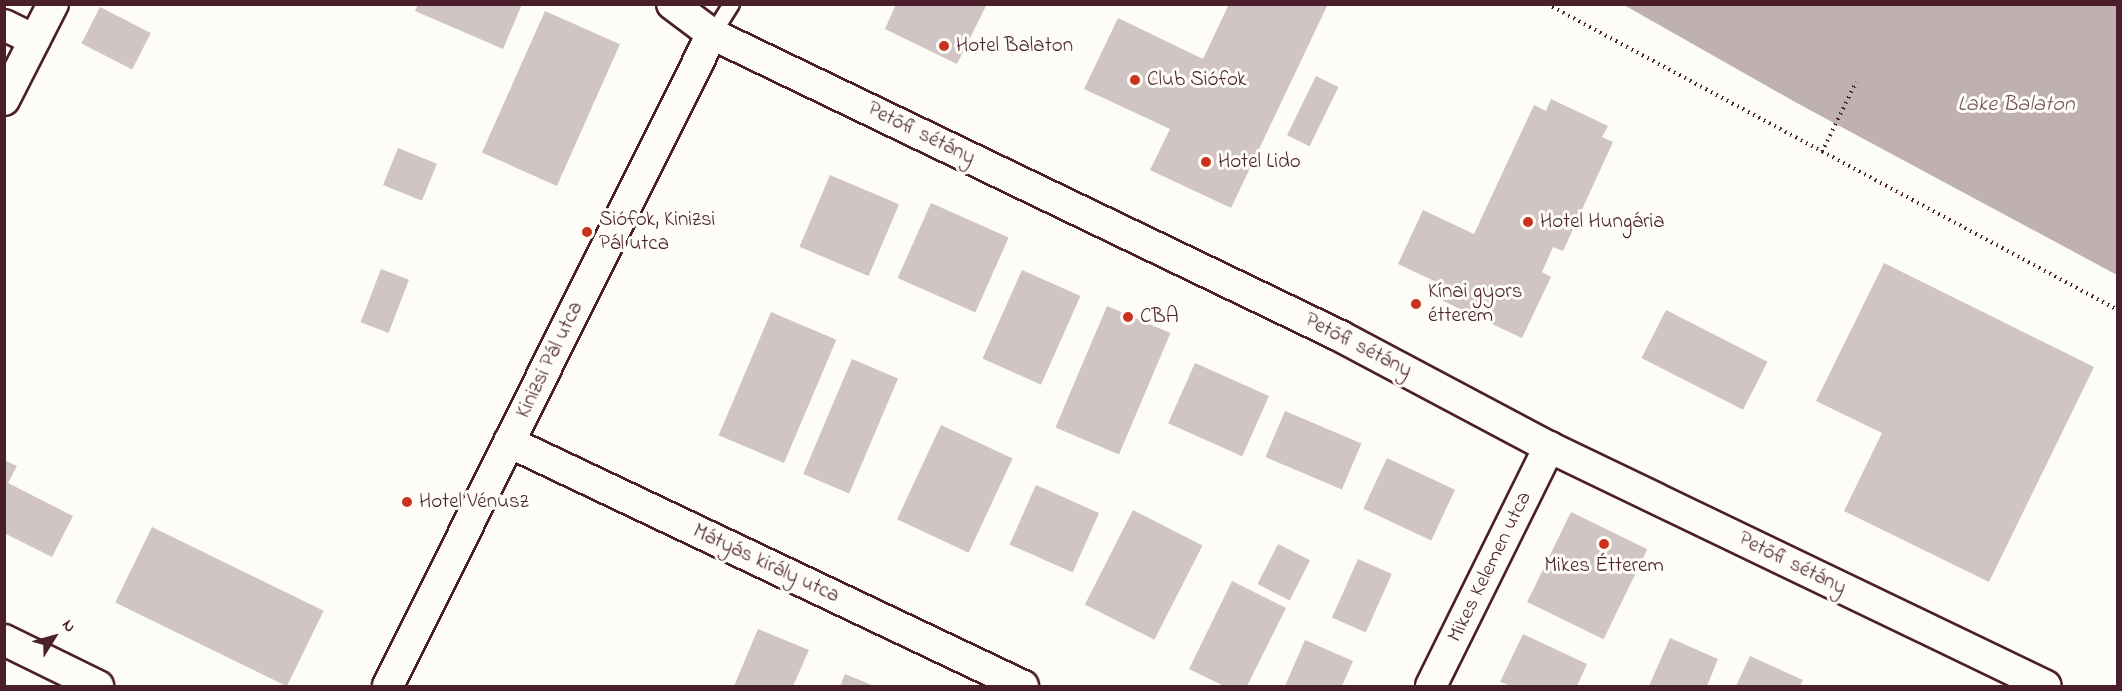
<!DOCTYPE html>
<html>
<head>
<meta charset="utf-8">
<style>
	body { margin:0 }
	#map { position:relative; width:2122px; height:691px; overflow:hidden; background:#fdfcf7; font-family:"Indie Flower",sans-serif }
	div>[style] { position:absolute }
	[style*='--x'] { left:calc(var(--x)*1px); top:calc(var(--y)*1px); width:calc(var(--w)*1px); rotate:calc(var(--a)*1deg) }
	.water>* { inset:0; background:#c0b1b1 }
	.building>* { inset:0; background:#d0c5c4; transform-origin:0 0 }
	.path>* { height:4px; margin-top:-2px; transform-origin:0; background:repeating-linear-gradient(90deg,#4a1f2b 0 1.5px,transparent 0 6px) }
	.roads { filter:drop-shadow(2px 0 #4a1f2b) drop-shadow(-2px 0 #4a1f2b) drop-shadow(0 2px #4a1f2b) drop-shadow(0 -2px #4a1f2b) }
	.lane>* { height:15px; margin:-7.5px; padding:0 7.5px; transform-origin:7.5px; border-radius:7.5px; background:#fdfcf7 }
	.street>* { height:30px; margin:-15px; padding:0 15px; transform-origin:15px; border-radius:15px; background:#fdfcf7 }
	.dots>* { width:16px; height:16px; translate:-50% -50%; box-sizing:border-box; border:3px solid #fdfcf7; border-radius:50% }
	span { translate:-50% -50%; white-space:nowrap; text-align:center; line-height:1.15; -webkit-text-stroke:6px #fdfcf7; paint-order:stroke }
	.poi-label { font-size:21px; color:#4a1f2b }
	.left { translate:0 -50%; text-align:left }
	.street-label { font-size:21px; color:#4a1f2b }
	.water-label { font-size:22px; color:#73525a; font-style:italic }
	.frame { position:absolute; inset:0; border:6px solid #4a1f2b; pointer-events:none }
	.north { position:absolute; left:24px; top:607px; width:60px; height:60px; -webkit-text-stroke:4px #fdfcf7; paint-order:stroke; rotate:53deg; font-size:16px; font-weight:700; line-height:24px; text-align:center; color:#4a1f2b }
	.north::after { content:''; display:block; margin:auto; width:21px; height:27px; background:#4a1f2b; clip-path:polygon(50% 0,100% 100%,50% 72%,0 100%) }
</style>
</head>
<body>
<div id="map">
	<div class="water">
		<i style="clip-path:polygon(1624px 5px,2117px 5px,2117px 275px,1795px 102px)"></i>
	</div>
	<div class="building">
		<i style="clip-path:polygon(418px 4px,522px 4px,503px 49px,415px 11px)"></i>
		<i style="clip-path:polygon(896px 4px,987px 4px,957px 64px,885px 29px)"></i>
		<i style="clip-path:polygon(1229px 4px,1328px 4px,1231px 208px,1150px 170px,1170px 129px,1084px 89px,1118px 18px,1203px 59px)"></i>
		<i style="left:100px;top:7px;width:57px;height:41px;rotate:27deg"></i>
		<i style="left:545px;top:11px;width:82px;height:155px;rotate:24deg"></i>
		<i style="left:1316px;top:76px;width:25px;height:66px;rotate:26deg"></i>
		<i style="clip-path:polygon(1551px 99px,1608px 126px,1602px 137px,1613px 142px,1563px 251px,1553px 247px,1542px 272px,1551px 277px,1522px 338px,1443px 301px,1449px 288px,1398px 264px,1423px 210px,1474px 234px,1534px 105px,1546px 111px)"></i>
		<i style="left:398px;top:148px;width:42px;height:40px;rotate:22deg"></i>
		<i style="left:830px;top:175px;width:75px;height:78px;rotate:23deg"></i>
		<i style="left:931px;top:203px;width:85px;height:82px;rotate:24deg"></i>
		<i style="clip-path:polygon(1884px 263px,2094px 367px,1989px 582px,1844px 511px,1882px 433px,1816px 401px)"></i>
		<i style="left:381px;top:269px;width:30px;height:57px;rotate:21deg"></i>
		<i style="left:1022px;top:270px;width:64px;height:97px;rotate:24deg"></i>
		<i style="left:1107px;top:306px;width:69px;height:132px;rotate:23deg"></i>
		<i style="left:1666px;top:310px;width:114px;height:54px;rotate:27deg"></i>
		<i style="left:771px;top:312px;width:71px;height:134px;rotate:23deg"></i>
		<i style="left:852px;top:359px;width:50px;height:125px;rotate:23deg"></i>
		<i style="left:1195px;top:363px;width:81px;height:66px;rotate:24deg"></i>
		<i style="left:1285px;top:411px;width:83px;height:50px;rotate:23deg"></i>
		<i style="left:941px;top:425px;width:79px;height:104px;rotate:25deg"></i>
		<i style="left:1387px;top:458px;width:75px;height:56px;rotate:25deg"></i>
		<i style="clip-path:polygon(4px 460px,17px 466px,8px 483px,73px 516px,52px 557px,4px 533px)"></i>
		<i style="left:1036px;top:485px;width:69px;height:65px;rotate:24deg"></i>
		<i style="left:1133px;top:510px;width:78px;height:106px;rotate:27deg"></i>
		<i style="left:1571px;top:512px;width:85px;height:100px;rotate:26deg"></i>
		<i style="left:152px;top:527px;width:191px;height:84px;rotate:26deg"></i>
		<i style="left:1278px;top:544px;width:36px;height:45px;rotate:27deg"></i>
		<i style="left:1358px;top:559px;width:37px;height:64px;rotate:24deg"></i>
		<i style="clip-path:polygon(1232px 581px,1286px 608px,1247px 686px,1224px 686px,1189px 669px)"></i>
		<i style="clip-path:polygon(758px 629px,809px 650px,793px 686px,734px 686px)"></i>
		<i style="clip-path:polygon(1523px 634px,1587px 664px,1577px 686px,1511px 686px,1500px 682px)"></i>
		<i style="clip-path:polygon(1670px 638px,1718px 659px,1707px 686px,1649px 686px)"></i>
		<i style="clip-path:polygon(1305px 640px,1353px 661px,1342px 686px,1285px 686px)"></i>
		<i style="clip-path:polygon(1750px 656px,1803px 680px,1800px 686px,1736px 686px)"></i>
		<i style="clip-path:polygon(845px 674px,874px 686px,840px 686px)"></i>
	</div>
	<div class="path">
		<i style="--x:1547;--y:4;--w:648;--a:28.19"></i>
		<i style="--x:1822;--y:152;--w:78;--a:-64.1"></i>
	</div>
	<div class="roads">
		<div class="lane">
			<i style="--x:712;--y:34;--w:36;--a:-58"></i>
		</div>
		<div class="street">
			<i style="--x:672;--y:4;--w:50;--a:36.9"></i>
			<i style="--x:712;--y:34;--w:697;--a:25.68"></i>
			<i style="--x:1340;--y:336;--w:237;--a:28"></i>
			<i style="--x:1549;--y:447;--w:551;--a:25.68"></i>
			<i style="--x:4;--y:25;--w:34;--a:26"></i>
			<i style="--x:4;--y:100;--w:108;--a:-63"></i>
			<i style="--x:509;--y:442;--w:569;--a:25.39"></i>
			<i style="--x:4;--y:640;--w:105;--a:26.1"></i>
			<i style="--x:388;--y:686;--w:728;--a:-63.58"></i>
			<i style="--x:1431;--y:686;--w:267;--a:-63.7"></i>
		</div>
	</div>
	<div class="dots">
		<i style="left:944px;top:46px;background:#c8321e"></i>
		<i style="left:1135px;top:80px;background:#c8321e"></i>
		<i style="left:1206px;top:162px;background:#c8321e"></i>
		<i style="left:1528px;top:222px;background:#c8321e"></i>
		<i style="left:587px;top:232px;background:#c8321e"></i>
		<i style="left:1416px;top:304px;background:#c8321e"></i>
		<i style="left:1128px;top:317px;background:#c8321e"></i>
		<i style="left:407px;top:502px;background:#c8321e"></i>
		<i style="left:1604px;top:544px;background:#c8321e"></i>
	</div>
	<div class="poi-label">
		<span class="left" style="left:956px;top:46px">Hotel Balaton</span>
		<span class="left" style="left:1147px;top:80px">Club Siófok</span>
		<span class="left" style="left:1218px;top:162px">Hotel Lido</span>
		<span class="left" style="left:599px;top:232px">Siófok, Kinizsi<br>Pál utca</span>
		<span class="left" style="left:1540px;top:222px">Hotel Hungária</span>
		<span class="left" style="left:1428px;top:304px">Kínai gyors<br>étterem</span>
		<span class="left" style="left:1140px;top:317px">CBA</span>
		<span class="left" style="left:419px;top:502px">Hotel Vénusz</span>
		<span style="left:1604px;top:566px">Mikes Étterem</span>
	</div>
	<div class="street-label">
		<span style="left:921px;top:134px;rotate:26deg">Petőfi sétány</span>
		<span style="left:1358px;top:346px;rotate:27deg">Petőfi sétány</span>
		<span style="left:550px;top:360px;rotate:-64deg">Kinizsi Pál utca</span>
		<span style="left:766px;top:564px;rotate:25deg">Mátyás király utca</span>
		<span style="left:1792px;top:564px;rotate:26deg">Petőfi sétány</span>
		<span style="left:1490px;top:567px;rotate:-64deg">Mikes Kelemen utca</span>
	</div>
	<div class="water-label">
		<span style="left:2016px;top:106px">Lake Balaton</span>
	</div>
	<div class="frame"></div>
	<div class="north">N</div>
</div>
</body>
</html>
